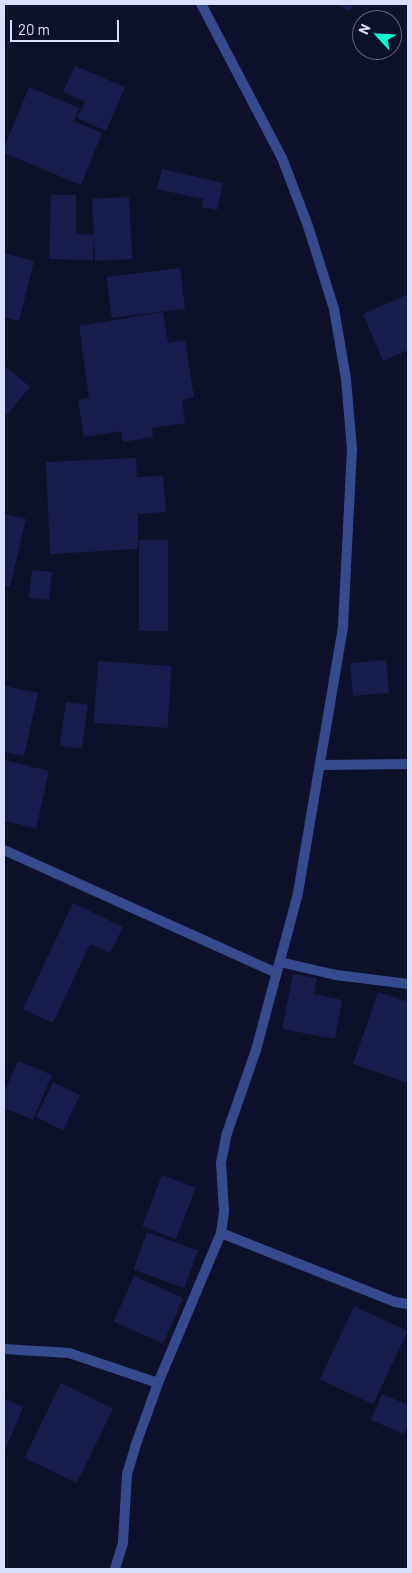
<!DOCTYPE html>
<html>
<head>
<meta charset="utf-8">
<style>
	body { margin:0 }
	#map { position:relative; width:412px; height:1573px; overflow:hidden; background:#0e112b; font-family:Barlow,sans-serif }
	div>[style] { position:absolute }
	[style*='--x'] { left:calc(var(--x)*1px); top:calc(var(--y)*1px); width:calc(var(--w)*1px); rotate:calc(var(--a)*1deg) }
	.building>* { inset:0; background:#191d4e; transform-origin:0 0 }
	.street>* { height:10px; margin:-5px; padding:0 5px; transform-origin:5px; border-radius:5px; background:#354b8e }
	span { translate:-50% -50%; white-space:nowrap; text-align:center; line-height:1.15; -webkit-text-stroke:4.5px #0e112b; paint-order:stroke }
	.frame { position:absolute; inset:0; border:5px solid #d8dfff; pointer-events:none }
	.north { position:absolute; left:352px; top:10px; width:50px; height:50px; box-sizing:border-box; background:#0e112b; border:1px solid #5f6380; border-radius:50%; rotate:295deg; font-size:14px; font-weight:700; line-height:20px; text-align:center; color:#d8dfff }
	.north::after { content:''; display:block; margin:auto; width:18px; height:22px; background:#04ffd2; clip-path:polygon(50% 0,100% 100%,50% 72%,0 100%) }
	.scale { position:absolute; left:10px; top:20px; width:109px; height:22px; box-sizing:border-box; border:2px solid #d8dfff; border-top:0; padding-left:6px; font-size:15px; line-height:18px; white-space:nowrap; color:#d8dfff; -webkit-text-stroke:4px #0e112b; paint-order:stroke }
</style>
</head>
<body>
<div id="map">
	<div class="building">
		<i style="clip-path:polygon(335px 4px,354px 4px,350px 11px)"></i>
		<i style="clip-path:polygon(75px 66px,125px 87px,106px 131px,77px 118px,85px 102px,63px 92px)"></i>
		<i style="clip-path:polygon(29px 87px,79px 108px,74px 121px,102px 133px,81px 185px,4px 153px,4px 148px)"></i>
		<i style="clip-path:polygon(162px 169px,223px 183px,217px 210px,202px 207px,203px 199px,157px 189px)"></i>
		<i style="clip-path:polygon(51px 195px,76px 195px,76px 234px,94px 235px,93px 260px,49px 259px)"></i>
		<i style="left:129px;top:197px;width:62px;height:37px;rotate:87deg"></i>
		<i style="clip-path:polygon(4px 253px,34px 261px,19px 321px,4px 317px)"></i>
		<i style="left:180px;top:268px;width:41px;height:74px;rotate:83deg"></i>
		<i style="clip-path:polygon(408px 294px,408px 350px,383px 361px,363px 314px)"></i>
		<i style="clip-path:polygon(163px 312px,168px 343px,185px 340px,194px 397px,182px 400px,185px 423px,152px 428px,153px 437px,123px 442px,121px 431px,84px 437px,78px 400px,89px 398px,79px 326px)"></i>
		<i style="clip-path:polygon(4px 365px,30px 387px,4px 418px)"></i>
		<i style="clip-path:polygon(136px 458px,137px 477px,163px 476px,166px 512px,138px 514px,138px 549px,50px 554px,46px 462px)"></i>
		<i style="clip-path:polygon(4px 514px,26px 519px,10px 587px,4px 586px)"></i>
		<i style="left:139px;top:540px;width:29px;height:91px"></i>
		<i style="left:32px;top:570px;width:20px;height:28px;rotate:6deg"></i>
		<i style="left:386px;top:660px;width:33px;height:36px;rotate:85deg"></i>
		<i style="left:98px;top:661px;width:74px;height:62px;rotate:4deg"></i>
		<i style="clip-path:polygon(5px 686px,38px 693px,24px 756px,4px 752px)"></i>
		<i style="left:66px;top:702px;width:22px;height:44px;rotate:8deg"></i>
		<i style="clip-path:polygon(4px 760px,49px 771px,36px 828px,4px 821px)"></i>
		<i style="clip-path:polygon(73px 903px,123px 927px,110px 953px,90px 944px,53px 1023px,23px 1009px)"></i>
		<i style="clip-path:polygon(293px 974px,317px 978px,314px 994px,342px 1000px,335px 1039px,282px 1029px)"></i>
		<i style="clip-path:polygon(378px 992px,408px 1002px,408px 1083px,353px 1064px)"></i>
		<i style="clip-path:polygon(18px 1061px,52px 1075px,33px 1120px,4px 1108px,4px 1093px)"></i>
		<i style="left:53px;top:1082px;width:30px;height:39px;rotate:26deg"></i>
		<i style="left:162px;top:1175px;width:36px;height:55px;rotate:21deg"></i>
		<i style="left:147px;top:1232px;width:54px;height:40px;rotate:20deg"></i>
		<i style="left:134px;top:1276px;width:54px;height:50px;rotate:24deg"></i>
		<i style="left:354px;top:1306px;width:59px;height:81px;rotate:25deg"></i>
		<i style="left:61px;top:1383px;width:58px;height:83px;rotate:26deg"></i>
		<i style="clip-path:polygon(382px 1394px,408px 1405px,408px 1425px,404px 1434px,371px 1420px)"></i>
		<i style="clip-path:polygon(4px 1398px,23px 1407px,4px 1453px)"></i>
	</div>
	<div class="street">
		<i style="--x:321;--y:765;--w:87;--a:-0.7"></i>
		<i style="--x:4;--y:850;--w:299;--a:24.3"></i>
		<i style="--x:280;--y:962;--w:57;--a:13.1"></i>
		<i style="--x:336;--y:975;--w:73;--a:7.1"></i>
		<i style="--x:221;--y:1233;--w:187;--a:21.6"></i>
		<i style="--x:395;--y:1302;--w:13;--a:9"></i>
		<i style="--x:4;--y:1349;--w:65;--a:3.5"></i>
		<i style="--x:69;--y:1353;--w:94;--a:18.6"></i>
		<i style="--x:115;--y:1569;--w:28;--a:-73"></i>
		<i style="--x:123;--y:1542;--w:68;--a:-86.6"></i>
		<i style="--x:127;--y:1474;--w:28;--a:-73"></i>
		<i style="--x:135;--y:1447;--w:68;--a:-70.2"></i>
		<i style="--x:158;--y:1383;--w:163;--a:-67.2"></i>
		<i style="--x:221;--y:1233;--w:22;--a:-82"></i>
		<i style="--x:224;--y:1211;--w:48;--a:-93.6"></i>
		<i style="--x:221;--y:1163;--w:31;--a:-79"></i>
		<i style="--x:227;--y:1133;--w:88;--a:-70.7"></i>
		<i style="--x:256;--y:1050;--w:163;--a:-75"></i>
		<i style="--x:298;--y:893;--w:271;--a:-80.4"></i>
		<i style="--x:343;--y:626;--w:177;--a:-87.1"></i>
		<i style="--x:352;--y:449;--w:70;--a:-94.9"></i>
		<i style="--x:346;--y:379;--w:71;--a:-99.7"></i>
		<i style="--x:334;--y:309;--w:87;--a:-107.4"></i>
		<i style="--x:308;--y:226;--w:73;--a:-110.9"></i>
		<i style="--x:282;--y:158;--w:174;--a:-117.7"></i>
	</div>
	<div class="frame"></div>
	<div class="north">N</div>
	<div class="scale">20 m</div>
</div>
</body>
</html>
